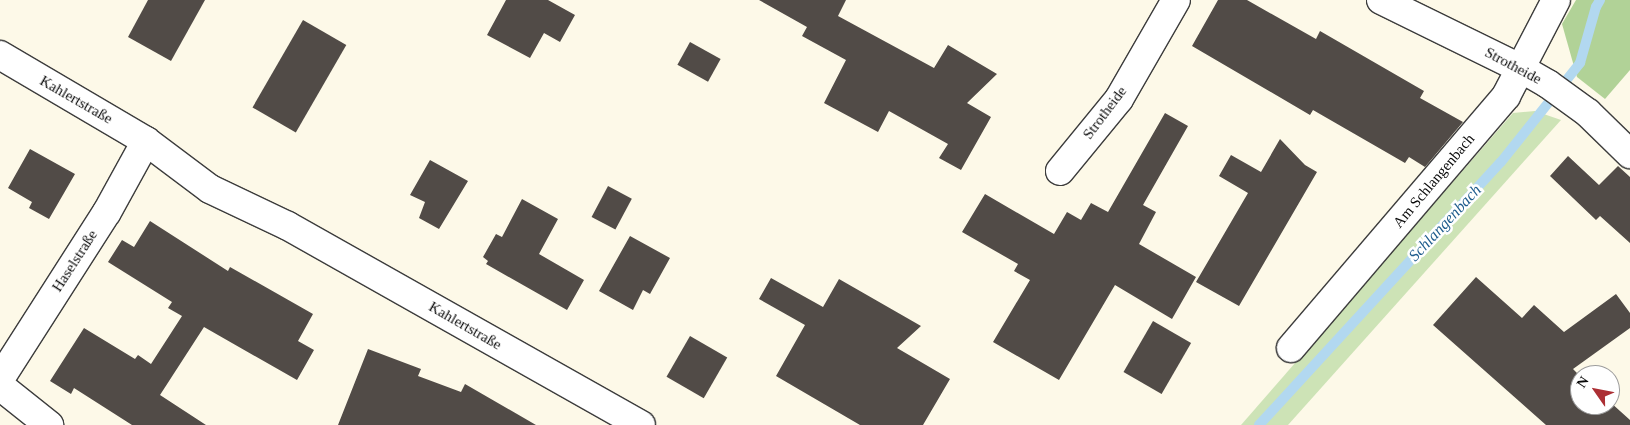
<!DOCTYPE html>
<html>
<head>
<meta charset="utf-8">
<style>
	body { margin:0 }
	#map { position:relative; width:1630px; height:425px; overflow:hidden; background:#fdf9e8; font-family:Georgia,serif }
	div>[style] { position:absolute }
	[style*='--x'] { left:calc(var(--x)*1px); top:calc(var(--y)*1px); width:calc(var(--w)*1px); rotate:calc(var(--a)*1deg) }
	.green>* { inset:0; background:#cde3b6 }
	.forest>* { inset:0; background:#b1d297 }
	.stream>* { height:10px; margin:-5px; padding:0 5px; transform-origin:5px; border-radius:5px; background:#b2d8f0 }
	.building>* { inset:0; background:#514b47; transform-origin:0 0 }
	.roads { filter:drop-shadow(1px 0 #3d3d3d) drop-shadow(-1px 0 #3d3d3d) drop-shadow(0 1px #3d3d3d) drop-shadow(0 -1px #3d3d3d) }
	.street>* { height:28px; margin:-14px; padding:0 14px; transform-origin:14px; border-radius:14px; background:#fff }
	span { translate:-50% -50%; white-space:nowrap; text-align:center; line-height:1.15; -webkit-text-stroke:5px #fff; paint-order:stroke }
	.street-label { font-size:15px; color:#0a0a0a }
	.water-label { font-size:16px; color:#205d8e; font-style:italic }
	.north { position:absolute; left:1570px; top:365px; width:50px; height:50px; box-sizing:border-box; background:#fff; border:1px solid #9d9d9d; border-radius:50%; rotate:303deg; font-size:14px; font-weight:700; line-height:20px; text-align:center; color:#0a0a0a }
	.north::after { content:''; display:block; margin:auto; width:18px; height:22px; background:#ac2f34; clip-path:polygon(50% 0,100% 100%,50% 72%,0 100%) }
</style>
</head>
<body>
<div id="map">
	<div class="green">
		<i style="clip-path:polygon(1535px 111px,1561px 120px,1288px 425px,1241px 425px,1513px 113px)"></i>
	</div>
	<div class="forest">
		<i style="clip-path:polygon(1576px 0,1630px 0,1630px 70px,1605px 99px,1577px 77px,1562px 24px)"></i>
	</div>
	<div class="stream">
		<i style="--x:1259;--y:425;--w:357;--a:-47.4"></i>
		<i style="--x:1501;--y:162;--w:127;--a:-51.4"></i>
		<i style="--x:1580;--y:63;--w:58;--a:-74.1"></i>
		<i style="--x:1596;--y:7;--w:8;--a:-60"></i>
	</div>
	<div class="building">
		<i style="clip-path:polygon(148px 0,205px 0,171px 61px,128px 37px)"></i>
		<i style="clip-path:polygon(506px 0,548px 0,575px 15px,560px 42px,544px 33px,530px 58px,487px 35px)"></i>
		<i style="clip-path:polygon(759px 0,846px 0,838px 16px,934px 68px,948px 45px,997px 74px,967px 103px,991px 117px,961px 170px,939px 158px,948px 144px,889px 111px,878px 132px,824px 103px,846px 60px,802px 36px,807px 27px)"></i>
		<i style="clip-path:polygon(1218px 0,1247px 0,1316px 39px,1320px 31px,1424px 91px,1420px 98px,1463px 122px,1425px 167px,1409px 157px,1405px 163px,1313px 110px,1310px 115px,1192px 46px)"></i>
		<i style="left:303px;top:20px;width:50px;height:101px;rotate:30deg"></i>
		<i style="left:690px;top:42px;width:35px;height:26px;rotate:29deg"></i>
		<i style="clip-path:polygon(1165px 113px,1188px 126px,1143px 205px,1156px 212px,1139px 244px,1196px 277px,1172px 319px,1115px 285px,1059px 380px,993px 342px,1030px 280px,1014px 271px,1018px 264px,962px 232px,985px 194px,1054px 234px,1067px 212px,1081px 220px,1091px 203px,1108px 212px)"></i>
		<i style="clip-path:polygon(1280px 139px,1305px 165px,1317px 172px,1239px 306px,1196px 282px,1248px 193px,1219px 176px,1231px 155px,1261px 172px)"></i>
		<i style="clip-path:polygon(30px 149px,75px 174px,49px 219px,29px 208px,32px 202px,8px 188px)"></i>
		<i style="clip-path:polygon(1568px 156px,1599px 185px,1618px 166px,1630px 177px,1630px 243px,1600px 216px,1596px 220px,1550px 176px)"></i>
		<i style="clip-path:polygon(430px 160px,468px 181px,439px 229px,419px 218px,425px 202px,410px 195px)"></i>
		<i style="left:608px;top:186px;width:27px;height:35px;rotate:28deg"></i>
		<i style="clip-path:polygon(522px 199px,558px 219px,539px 254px,584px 280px,567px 310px,486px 264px,488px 261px,483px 257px,496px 234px,502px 237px)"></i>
		<i style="clip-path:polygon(150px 221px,228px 271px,230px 267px,313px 314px,298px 341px,314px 350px,297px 380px,204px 327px,160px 395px,206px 425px,132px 425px,74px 388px,71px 394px,50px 381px,84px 328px,135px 359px,138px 355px,151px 364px,182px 316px,168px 308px,172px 302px,108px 262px,122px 240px,134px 247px)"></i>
		<i style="clip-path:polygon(630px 236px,670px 258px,650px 294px,643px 290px,633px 310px,599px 291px)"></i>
		<i style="clip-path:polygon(1476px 277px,1522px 318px,1534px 305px,1564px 332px,1616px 294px,1630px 313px,1630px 328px,1573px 369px,1580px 376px,1580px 405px,1610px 405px,1610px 402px,1630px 420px,1630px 425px,1546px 425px,1433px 325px)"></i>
		<i style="clip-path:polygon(771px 278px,823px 307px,839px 279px,921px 326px,897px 348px,950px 379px,923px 425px,860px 425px,776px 376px,805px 325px,759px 299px)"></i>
		<i style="left:1153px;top:321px;width:44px;height:59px;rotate:30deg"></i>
		<i style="left:690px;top:336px;width:43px;height:47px;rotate:30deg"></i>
		<i style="clip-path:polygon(368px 349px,421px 369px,418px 376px,461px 392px,465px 384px,536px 425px,338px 425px)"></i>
	</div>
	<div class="roads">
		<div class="street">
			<i style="--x:1381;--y:0;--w:157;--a:26.1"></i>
			<i style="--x:1522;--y:69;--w:30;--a:30"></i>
			<i style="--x:1548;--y:84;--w:49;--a:35.9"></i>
			<i style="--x:1588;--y:113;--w:59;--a:44.3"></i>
			<i style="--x:0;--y:55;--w:169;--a:30.5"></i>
			<i style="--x:146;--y:141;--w:80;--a:36.9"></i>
			<i style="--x:210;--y:189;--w:86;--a:25.4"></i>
			<i style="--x:288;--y:226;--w:405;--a:29.4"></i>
			<i style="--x:1060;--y:171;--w:93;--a:-50.7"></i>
			<i style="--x:1119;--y:99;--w:114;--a:-60.1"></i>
			<i style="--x:1291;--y:348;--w:331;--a:-49.5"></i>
			<i style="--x:1506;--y:96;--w:108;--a:-62.5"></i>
			<i style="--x:0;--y:379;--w:198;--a:-57.4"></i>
			<i style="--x:107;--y:212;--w:81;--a:-61.2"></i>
			<i style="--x:0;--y:386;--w:63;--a:38.5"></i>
		</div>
	</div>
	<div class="street-label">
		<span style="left:1513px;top:66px;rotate:28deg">Strotheide</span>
		<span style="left:76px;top:100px;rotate:30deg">Kahlertstraße</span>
		<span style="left:1105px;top:113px;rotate:-53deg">Strotheide</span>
		<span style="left:1434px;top:181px;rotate:-50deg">Am Schlangenbach</span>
		<span style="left:75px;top:261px;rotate:-57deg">Haselstraße</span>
		<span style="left:465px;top:326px;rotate:30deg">Kahlertstraße</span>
	</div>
	<div class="water-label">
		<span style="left:1445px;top:223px;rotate:-47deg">Schlangenbach</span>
	</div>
	<div class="north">N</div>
</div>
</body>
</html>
